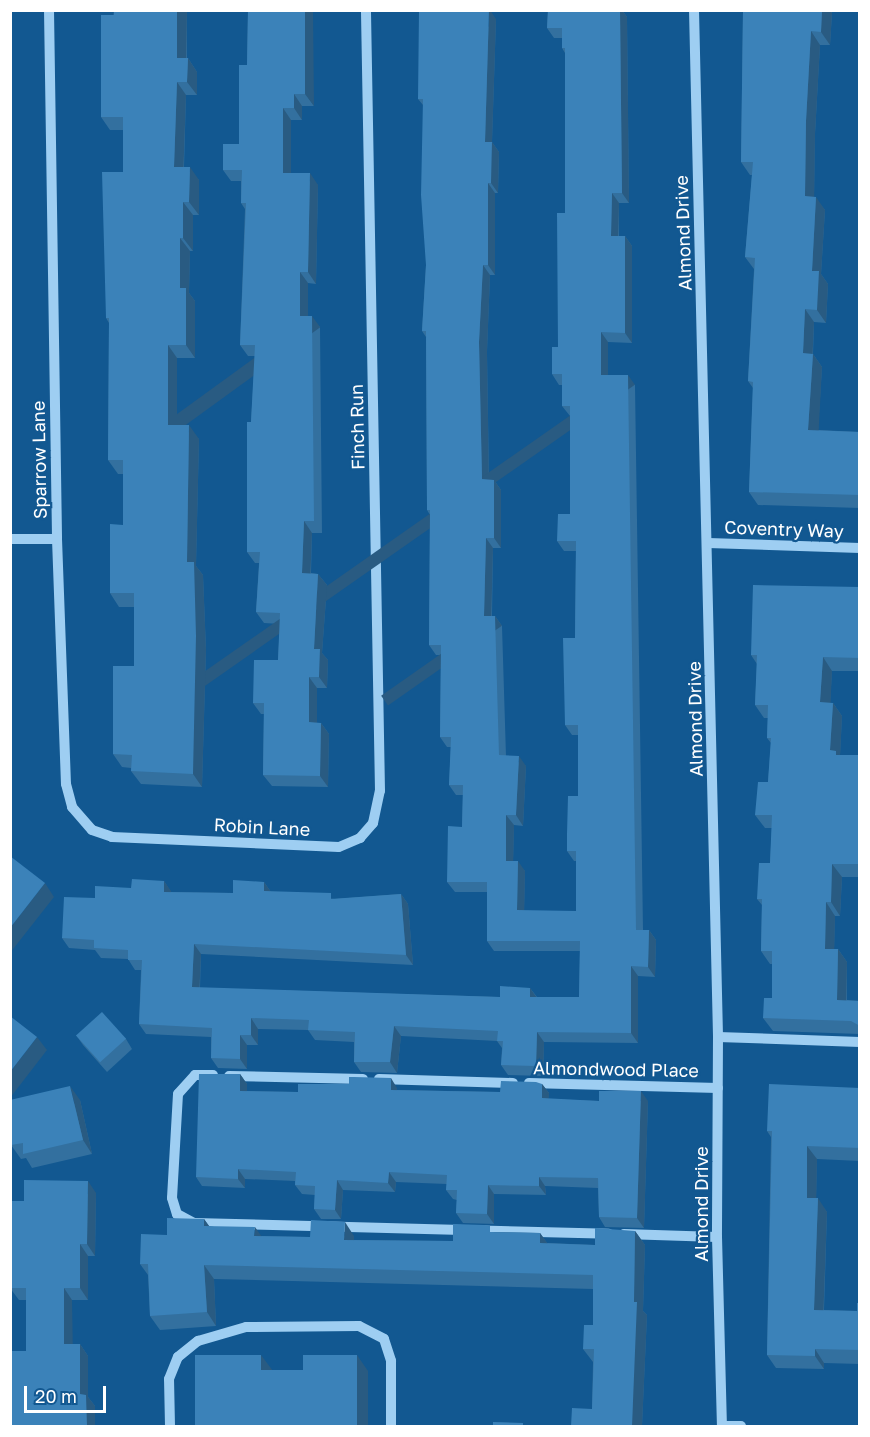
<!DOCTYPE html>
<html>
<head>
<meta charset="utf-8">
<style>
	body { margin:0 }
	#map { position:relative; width:870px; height:1437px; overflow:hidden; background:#125891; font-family:"Golos Text",sans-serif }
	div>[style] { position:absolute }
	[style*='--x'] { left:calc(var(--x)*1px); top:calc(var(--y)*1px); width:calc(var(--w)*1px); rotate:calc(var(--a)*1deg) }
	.minor>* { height:10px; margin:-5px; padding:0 5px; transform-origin:5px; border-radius:5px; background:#9ecef2 }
	.wall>* { inset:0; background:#33709f }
	.shaded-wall>* { inset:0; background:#295b82; transform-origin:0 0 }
	.building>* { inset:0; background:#3b82b9; transform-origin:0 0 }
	span { translate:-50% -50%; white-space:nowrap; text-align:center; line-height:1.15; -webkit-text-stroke:4.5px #125891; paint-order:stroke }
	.street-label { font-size:18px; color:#fff }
	.frame { position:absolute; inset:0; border:12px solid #fff; pointer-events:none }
	.scale { position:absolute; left:24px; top:1386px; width:82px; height:27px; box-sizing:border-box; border:3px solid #fff; border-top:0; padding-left:8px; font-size:18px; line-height:21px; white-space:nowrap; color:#fff; -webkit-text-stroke:4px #125891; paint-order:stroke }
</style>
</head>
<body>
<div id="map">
	<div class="minor">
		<i style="--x:49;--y:10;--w:529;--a:89.13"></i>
		<i style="--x:57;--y:539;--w:245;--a:87.9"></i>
		<i style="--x:66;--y:784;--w:24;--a:75"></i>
		<i style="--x:72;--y:807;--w:30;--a:49"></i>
		<i style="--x:92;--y:830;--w:21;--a:19"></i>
		<i style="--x:112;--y:837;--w:227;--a:2.5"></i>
		<i style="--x:339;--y:847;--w:23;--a:-23"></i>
		<i style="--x:360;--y:838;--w:20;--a:-49"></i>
		<i style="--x:373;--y:823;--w:33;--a:-78"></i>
		<i style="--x:380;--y:791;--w:781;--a:-91.03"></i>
		<i style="--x:694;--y:10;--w:1027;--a:88.66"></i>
		<i style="--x:718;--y:1037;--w:200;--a:90.3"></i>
		<i style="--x:717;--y:1237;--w:189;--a:88.5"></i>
		<i style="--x:10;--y:539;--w:47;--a:0"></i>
		<i style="--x:708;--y:543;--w:152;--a:1.9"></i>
		<i style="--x:718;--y:1037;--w:142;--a:2"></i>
		<i style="--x:213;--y:1075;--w:18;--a:180"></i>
		<i style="--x:195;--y:1075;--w:25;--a:132"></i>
		<i style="--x:178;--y:1094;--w:104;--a:93.3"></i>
		<i style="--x:172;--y:1198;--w:17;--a:73"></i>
		<i style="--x:177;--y:1214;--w:19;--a:28"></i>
		<i style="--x:194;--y:1223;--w:415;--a:1.5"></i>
		<i style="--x:229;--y:1076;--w:134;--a:1.3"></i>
		<i style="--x:379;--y:1079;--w:134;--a:1.7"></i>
		<i style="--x:529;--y:1083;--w:189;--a:1.5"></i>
		<i style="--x:624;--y:1234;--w:93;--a:1.8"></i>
		<i style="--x:170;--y:1426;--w:47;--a:-91.2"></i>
		<i style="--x:169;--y:1379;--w:24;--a:-68"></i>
		<i style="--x:178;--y:1357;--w:26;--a:-39"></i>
		<i style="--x:198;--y:1341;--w:50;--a:-16.3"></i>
		<i style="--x:246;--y:1327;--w:113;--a:-0.5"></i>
		<i style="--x:359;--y:1326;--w:28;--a:27"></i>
		<i style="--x:384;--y:1339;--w:23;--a:72"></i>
		<i style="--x:391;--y:1361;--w:65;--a:90"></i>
		<i style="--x:722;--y:1426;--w:19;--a:0"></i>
	</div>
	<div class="wall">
		<i style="clip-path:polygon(114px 10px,187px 10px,187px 58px,188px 58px,197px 72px,197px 95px,186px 95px,184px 167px,199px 180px,199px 215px,193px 215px,193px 251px,190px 251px,189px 293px,195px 301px,195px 358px,177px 358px,177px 425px,199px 439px,196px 566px,203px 575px,206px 650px,202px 787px,141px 784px,131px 771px,131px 768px,122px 767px,113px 754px,134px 666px,134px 607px,119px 607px,110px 593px,123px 525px,123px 474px,118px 474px,108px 460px,109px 323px,106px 318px,123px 172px,123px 130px,110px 130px,101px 117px)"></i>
		<i style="clip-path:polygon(248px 10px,314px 106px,302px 106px,302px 120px,291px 120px,291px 173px,318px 185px,316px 284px,308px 283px,308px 316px,320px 327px,322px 533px,312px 533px,311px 573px,318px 574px,327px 585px,322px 653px,328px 660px,327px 688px,317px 688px,317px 723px,321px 723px,329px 734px,328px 787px,272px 786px,263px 775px,264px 714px,261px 714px,253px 703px,278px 660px,280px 624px,264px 623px,256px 612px,259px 563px,255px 563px,247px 552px,251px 422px,255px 356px,248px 356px,240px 345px,245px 209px,241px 203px,241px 181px,231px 181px,223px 170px,239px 144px,247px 65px)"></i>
		<i style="clip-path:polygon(548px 10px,622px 10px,627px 17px,629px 203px,619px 203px,619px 236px,625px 236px,632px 246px,632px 343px,608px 342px,608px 375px,635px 385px,643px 930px,649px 930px,656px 940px,655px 977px,638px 976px,638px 1043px,544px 1042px,543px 1076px,508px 1075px,501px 1065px,502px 1048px,497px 1041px,401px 1036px,397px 1073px,361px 1072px,354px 1062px,354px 1042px,315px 1040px,308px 1030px,258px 1029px,258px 1045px,247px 1045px,247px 1069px,218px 1068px,211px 1058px,211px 1037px,146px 1034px,139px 1024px,141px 970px,135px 970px,128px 959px,101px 958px,95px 950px,69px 948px,62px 938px,95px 898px,131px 888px,164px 881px,171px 892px,233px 893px,264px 882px,271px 892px,335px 899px,401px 894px,408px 904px,413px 965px,201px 954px,200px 988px,500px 997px,530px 988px,537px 997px,579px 997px,580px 951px,494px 951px,487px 941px,487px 892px,455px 892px,447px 882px,462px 827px,463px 795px,456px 795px,449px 785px,451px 747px,447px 747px,440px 737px,441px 655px,436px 655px,429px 645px,430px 515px,427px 510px,426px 337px,422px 331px,426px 265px,423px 105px,418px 99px,496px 19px,492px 142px,499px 152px,498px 193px,495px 193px,495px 275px,490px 275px,487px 352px,489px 479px,494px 480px,501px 490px,501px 548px,493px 548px,492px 616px,495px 616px,502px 626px,506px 756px,526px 766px,523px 826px,514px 825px,513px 861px,525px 871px,524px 911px,576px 911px,576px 861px,574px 861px,567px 851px,578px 796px,578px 735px,572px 735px,565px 725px,575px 638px,576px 551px,564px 551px,557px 541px,570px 514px,570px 416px,562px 406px,562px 385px,559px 385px,552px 374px,558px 347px,565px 213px,565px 53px,562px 48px,562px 38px,554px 38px,547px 28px)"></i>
		<i style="clip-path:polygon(743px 10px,830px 10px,832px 13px,830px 45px,820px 45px,815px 134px,814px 197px,825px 210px,821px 274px,828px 284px,826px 323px,814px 322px,813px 354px,822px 367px,818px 430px,860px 432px,860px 508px,758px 505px,749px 492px,753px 388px,748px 381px,754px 269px,745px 257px,752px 175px,750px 175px,741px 162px)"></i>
		<i style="clip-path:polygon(860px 587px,860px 671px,832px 671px,830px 703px,833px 703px,842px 716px,840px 755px,860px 755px,860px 877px,842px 877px,840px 916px,835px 916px,834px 949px,838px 949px,847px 962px,847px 1000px,860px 1001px,860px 1034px,773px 1031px,763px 1018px,772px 998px,772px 964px,770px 964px,761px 951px,762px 905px,757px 899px,770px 863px,772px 828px,765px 828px,755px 815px,768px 782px,771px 743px,767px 738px,768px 718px,764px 718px,755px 705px,757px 664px,751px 655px)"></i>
		<i style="clip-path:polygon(76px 1035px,126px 1039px,132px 1049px,107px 1072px,83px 1045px)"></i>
		<i style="clip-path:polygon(240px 1074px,247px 1084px,247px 1091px,298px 1092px,397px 1088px,397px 1090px,500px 1092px,542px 1084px,549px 1093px,548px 1099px,599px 1101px,648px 1101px,644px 1228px,605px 1227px,599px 1217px,598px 1188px,545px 1186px,546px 1195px,494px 1194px,494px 1224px,463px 1223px,456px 1213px,457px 1200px,453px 1199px,446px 1190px,447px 1184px,396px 1182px,395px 1192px,343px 1190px,341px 1219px,321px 1219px,314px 1209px,315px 1195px,302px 1194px,295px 1185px,295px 1181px,245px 1179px,245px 1188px,202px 1186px,196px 1177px)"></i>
		<i style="clip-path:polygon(860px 1088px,860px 1161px,817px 1159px,816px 1198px,827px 1212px,824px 1310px,857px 1311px,860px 1303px,860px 1364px,824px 1363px,824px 1369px,776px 1368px,767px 1355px,771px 1137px,767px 1131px)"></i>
		<i style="clip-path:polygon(80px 1100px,92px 1154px,32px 1168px,26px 1158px,21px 1159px,11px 1145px)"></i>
		<i style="clip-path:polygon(96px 1193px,95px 1256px,88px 1256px,88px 1300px,72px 1300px,72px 1344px,80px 1344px,88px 1356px,88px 1397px,95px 1406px,95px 1426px,10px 1426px,26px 1351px,26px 1300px,19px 1300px,10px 1288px,24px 1201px)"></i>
		<i style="clip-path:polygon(204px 1219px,209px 1226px,261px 1236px,310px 1237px,354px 1236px,354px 1240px,453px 1241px,494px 1232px,540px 1233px,547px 1243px,595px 1245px,635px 1231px,645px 1245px,643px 1311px,647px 1315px,642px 1426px,571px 1426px,592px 1409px,593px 1362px,583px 1349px,593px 1325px,593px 1289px,214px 1279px,216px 1326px,160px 1330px,150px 1316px,148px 1275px,140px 1264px,167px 1235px)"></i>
	</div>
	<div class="shaded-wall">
		<i style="clip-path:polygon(177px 10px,187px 10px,186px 72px,177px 58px)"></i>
		<i style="clip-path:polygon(305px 10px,313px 10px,314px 106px,305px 94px)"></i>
		<i style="clip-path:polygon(489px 10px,490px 10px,496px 19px,492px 142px,499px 152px,498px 193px,491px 183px,485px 142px)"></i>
		<i style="clip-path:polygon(620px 10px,622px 10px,627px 17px,629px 203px,622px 193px)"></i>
		<i style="clip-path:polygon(822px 10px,830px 10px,832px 13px,830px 45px,821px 32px)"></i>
		<i style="clip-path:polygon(811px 31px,820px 45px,815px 134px,814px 210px,805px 196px,806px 121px)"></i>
		<i style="clip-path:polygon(188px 58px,197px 72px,197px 95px,187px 82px)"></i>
		<i style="clip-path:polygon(177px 82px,186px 95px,183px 180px,174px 167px)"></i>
		<i style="clip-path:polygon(294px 94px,302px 106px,302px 120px,294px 108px)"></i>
		<i style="clip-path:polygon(283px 108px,291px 120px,291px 185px,283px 173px)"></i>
		<i style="clip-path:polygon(190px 167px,199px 180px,199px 215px,189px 202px)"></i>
		<i style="clip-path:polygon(310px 173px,318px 185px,316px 284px,308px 272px)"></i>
		<i style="clip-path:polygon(488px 183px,495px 193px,495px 275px,488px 265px)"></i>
		<i style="clip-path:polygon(612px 193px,619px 203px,618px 246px,611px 236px)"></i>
		<i style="clip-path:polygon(816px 197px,825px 210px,821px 274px,828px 284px,826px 323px,817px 310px,812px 271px)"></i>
		<i style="clip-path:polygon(183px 202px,193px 215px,193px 251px,183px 238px)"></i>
		<i style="clip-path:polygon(625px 236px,632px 246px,632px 343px,625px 333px)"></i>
		<i style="clip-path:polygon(180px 238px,190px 251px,189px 293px,195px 301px,195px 358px,186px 345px,180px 288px)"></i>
		<i style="clip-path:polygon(483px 265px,490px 275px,487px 352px,489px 489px,482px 479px,479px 342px)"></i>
		<i style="clip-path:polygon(300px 272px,308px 283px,308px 327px,300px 316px)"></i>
		<i style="clip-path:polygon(805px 309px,814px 322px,812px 366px,803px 353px)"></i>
		<i style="left:312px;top:316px;width:14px;height:205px;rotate:54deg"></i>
		<i style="clip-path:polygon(601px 332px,608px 342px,608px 386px,601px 375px)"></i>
		<i style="clip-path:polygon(168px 345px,177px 358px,177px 438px,168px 425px)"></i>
		<i style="clip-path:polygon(813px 354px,822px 367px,818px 443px,808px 430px)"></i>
		<i style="left:628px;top:375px;width:12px;height:555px;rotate:55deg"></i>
		<i style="clip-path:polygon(189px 425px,199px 439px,196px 566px,203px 575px,206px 650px,202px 787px,193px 774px,187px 562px)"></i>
		<i style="clip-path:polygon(494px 480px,501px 490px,501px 548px,494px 538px)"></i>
		<i style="clip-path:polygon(304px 521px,312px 533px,310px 584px,302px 573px)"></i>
		<i style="clip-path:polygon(486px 538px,493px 548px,491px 626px,484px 616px)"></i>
		<i style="clip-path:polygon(318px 574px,327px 585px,322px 653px,328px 660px,327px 688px,319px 677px,314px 649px)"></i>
		<i style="clip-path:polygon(10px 607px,12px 610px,10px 678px)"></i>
		<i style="left:495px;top:616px;width:12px;height:139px;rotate:55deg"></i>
		<i style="clip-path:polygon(823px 657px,832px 671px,830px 715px,820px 702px)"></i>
		<i style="clip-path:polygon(309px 677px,317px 688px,317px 734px,309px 722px)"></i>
		<i style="clip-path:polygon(833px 703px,842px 716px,840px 757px,845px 768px,830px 750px)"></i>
		<i style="clip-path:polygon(321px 723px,329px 734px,328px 787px,320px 776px)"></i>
		<i style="clip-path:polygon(519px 756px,526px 766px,523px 826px,516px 815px)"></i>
		<i style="clip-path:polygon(506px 815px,514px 825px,513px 871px,506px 861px)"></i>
		<i style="clip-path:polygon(518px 861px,525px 871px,524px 921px,517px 910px)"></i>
		<i style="clip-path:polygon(832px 864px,842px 877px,840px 916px,831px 902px)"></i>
		<i style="clip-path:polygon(164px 881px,171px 891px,171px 902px,164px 892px)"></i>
		<i style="clip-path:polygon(264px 882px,271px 892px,264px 891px)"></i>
		<i style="clip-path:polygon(45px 883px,54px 897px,10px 953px,10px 928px)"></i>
		<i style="clip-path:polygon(401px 894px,408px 904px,413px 965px,406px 955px)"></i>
		<i style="clip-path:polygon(826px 902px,835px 916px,834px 962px,825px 949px)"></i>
		<i style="clip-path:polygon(649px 930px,656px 940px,655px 977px,648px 967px)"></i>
		<i style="clip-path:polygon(194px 944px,201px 954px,199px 998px,192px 987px)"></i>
		<i style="clip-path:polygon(838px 949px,847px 962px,846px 1013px,837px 1000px)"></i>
		<i style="clip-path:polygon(631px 966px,638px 976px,638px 1043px,631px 1033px)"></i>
		<i style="clip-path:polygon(530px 988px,537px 998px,530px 997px)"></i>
		<i style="clip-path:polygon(251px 1018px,258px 1029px,258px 1045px,251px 1035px)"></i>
		<i style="clip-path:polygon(394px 1026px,401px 1036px,397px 1073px,390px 1062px)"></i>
		<i style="clip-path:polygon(537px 1032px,544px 1042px,543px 1076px,536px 1066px)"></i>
		<i style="clip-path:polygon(240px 1035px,247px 1045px,247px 1069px,240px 1059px)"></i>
		<i style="clip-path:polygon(37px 1037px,47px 1050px,10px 1098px,10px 1072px)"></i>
		<i style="clip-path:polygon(240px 1074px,247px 1084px,247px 1100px,240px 1091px)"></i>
		<i style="clip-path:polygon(391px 1078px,397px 1088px,397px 1100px,391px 1090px)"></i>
		<i style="clip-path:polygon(542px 1084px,549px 1093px,548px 1108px,542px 1098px)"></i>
		<i style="clip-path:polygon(70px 1086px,80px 1100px,92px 1154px,83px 1140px)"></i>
		<i style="clip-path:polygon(641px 1091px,648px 1101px,644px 1228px,637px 1218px)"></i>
		<i style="clip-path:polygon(807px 1146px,817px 1159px,816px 1212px,807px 1198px)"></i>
		<i style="clip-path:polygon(238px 1169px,245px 1179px,245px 1188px,238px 1179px)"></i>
		<i style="clip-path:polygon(389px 1172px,396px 1182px,395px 1192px,388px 1183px)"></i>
		<i style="clip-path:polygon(539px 1177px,545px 1186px,546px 1195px,539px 1186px)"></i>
		<i style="clip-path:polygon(337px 1180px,343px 1190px,341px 1219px,335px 1210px)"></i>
		<i style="clip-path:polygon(88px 1181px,96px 1193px,95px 1256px,87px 1244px)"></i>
		<i style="clip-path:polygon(488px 1185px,494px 1194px,494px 1224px,487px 1214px)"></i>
		<i style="clip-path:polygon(818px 1198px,827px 1212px,823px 1323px,814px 1310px)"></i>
		<i style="clip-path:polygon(204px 1219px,214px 1233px,204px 1226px)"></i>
		<i style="clip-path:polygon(345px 1222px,354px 1236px,354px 1254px,344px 1240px)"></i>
		<i style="clip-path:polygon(255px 1227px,264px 1240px,254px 1236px)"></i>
		<i style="clip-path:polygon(635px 1231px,645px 1245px,643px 1311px,647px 1315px,642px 1426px,632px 1426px)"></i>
		<i style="clip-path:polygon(540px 1233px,550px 1247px,540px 1243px)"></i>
		<i style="clip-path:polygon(80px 1244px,88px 1256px,88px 1300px,80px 1288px)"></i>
		<i style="clip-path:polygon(204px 1265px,214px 1279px,216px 1326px,207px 1312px)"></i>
		<i style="clip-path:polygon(64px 1288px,72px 1300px,73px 1356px,64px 1344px)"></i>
		<i style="clip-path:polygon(80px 1344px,88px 1356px,88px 1397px,95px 1406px,95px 1426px,87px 1426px,80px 1394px)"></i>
		<i style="clip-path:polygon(815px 1349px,824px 1363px,824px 1369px,815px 1356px)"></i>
		<i style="clip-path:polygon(261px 1355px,273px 1371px,261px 1370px)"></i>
		<i style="clip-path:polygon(357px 1355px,368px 1371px,368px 1426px,357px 1426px)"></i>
	</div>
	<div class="building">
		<i style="clip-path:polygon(114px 10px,177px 10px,177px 58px,188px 58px,187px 82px,177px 82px,174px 167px,190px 167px,189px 202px,183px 202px,183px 238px,180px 238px,180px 288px,186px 288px,186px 345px,168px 345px,168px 425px,189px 425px,187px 562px,194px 562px,196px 636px,193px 774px,131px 771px,132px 755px,113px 754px,113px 666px,134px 666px,134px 593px,110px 593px,110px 524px,123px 525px,123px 460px,108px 460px,109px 318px,106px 318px,102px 172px,123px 172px,123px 117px,101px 117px,101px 15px,114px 15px)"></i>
		<i style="clip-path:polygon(248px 10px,305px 10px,305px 94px,294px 94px,294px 108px,283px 108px,283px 173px,310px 173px,308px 272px,300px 272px,300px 316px,312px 316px,314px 521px,304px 521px,302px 573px,318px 574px,314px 649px,320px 649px,319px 677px,309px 677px,309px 722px,321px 723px,320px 776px,263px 775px,264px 703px,253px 703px,254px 660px,278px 660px,280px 613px,256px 612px,260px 552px,247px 552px,247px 422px,251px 422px,255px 345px,240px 345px,246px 203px,241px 203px,242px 170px,223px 170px,223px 144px,239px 144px,239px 65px,247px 65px)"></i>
		<i style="clip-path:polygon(419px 10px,489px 10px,485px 142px,492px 142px,491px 183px,488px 183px,488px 265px,483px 265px,479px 342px,482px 479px,494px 480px,494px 538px,486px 538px,484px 616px,495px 616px,499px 755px,519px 756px,516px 815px,506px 815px,506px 861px,518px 861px,517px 910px,576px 911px,576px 851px,567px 851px,567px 834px,568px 796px,578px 796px,578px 725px,565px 725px,563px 638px,575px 638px,576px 541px,557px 541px,558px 514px,570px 514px,570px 406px,562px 406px,562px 374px,552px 374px,552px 347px,558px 347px,557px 213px,565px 213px,565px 48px,562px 48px,562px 28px,547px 28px,548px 10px,620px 10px,622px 193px,612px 193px,611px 236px,625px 236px,625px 333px,601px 332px,601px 375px,628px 375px,636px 930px,649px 930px,648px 967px,631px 966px,631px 1033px,537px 1032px,536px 1066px,501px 1065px,503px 1041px,497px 1041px,498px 1031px,394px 1026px,390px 1062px,354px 1062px,355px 1032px,308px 1030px,309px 1020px,251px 1018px,251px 1035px,240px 1035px,240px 1059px,211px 1058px,212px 1028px,139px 1024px,142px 960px,128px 960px,128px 950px,94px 948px,94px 940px,62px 938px,64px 897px,95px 898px,95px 886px,131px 888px,132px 879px,164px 881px,164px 892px,233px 893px,233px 880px,264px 882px,264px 891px,331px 893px,331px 899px,401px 894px,406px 955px,194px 944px,192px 987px,500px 997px,500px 986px,530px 988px,530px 997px,579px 997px,580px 941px,487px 941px,487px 882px,447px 882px,448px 826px,462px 827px,463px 785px,449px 785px,451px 737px,440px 737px,441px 645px,429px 645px,430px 510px,427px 510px,426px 331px,422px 331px,426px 265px,421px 195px,423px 99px,418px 99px)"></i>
		<i style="clip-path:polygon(743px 10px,822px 10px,821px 32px,811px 31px,806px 121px,805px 196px,816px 197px,812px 271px,819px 271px,817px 310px,805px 309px,803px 353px,813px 354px,808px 430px,860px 432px,860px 495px,749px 492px,753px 382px,748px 381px,755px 258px,745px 257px,753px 162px,741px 162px)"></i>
		<i style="clip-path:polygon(753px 585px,860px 587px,860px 658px,823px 657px,820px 702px,833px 703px,830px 750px,836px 751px,836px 755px,860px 755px,860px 864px,832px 864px,831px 902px,826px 902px,825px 949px,838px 949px,837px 1000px,860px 1001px,860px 1026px,851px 1021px,763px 1018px,764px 998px,772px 998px,772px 951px,761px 951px,762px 899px,757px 899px,759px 863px,770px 863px,772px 815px,755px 815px,758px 782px,768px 782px,771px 738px,767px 738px,768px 705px,755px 705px,757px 655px,751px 655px)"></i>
		<i style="clip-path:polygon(10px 856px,45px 883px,10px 928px)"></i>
		<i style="left:102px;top:1012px;width:36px;height:35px;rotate:48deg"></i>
		<i style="clip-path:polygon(10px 1016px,37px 1037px,10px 1072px)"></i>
		<i style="clip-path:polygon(199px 1074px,240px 1074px,240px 1091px,298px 1092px,298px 1084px,349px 1084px,349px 1077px,354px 1077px,391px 1078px,391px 1090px,500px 1092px,501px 1081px,536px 1082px,542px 1084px,542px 1098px,599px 1101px,599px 1091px,641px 1091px,637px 1218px,599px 1217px,598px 1178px,539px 1177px,539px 1186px,488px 1185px,487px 1214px,456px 1213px,457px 1190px,446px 1190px,447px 1175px,389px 1172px,388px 1183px,337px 1180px,335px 1210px,314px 1209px,315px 1186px,295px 1185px,296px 1172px,238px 1169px,238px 1179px,196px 1177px)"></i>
		<i style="clip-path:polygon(769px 1084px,860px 1088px,860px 1148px,807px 1146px,807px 1198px,818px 1198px,814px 1310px,857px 1311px,857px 1303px,860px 1303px,860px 1350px,815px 1349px,815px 1356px,767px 1355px,772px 1131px,767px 1131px)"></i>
		<i style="clip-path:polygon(70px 1086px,83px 1140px,23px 1154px,23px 1143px,11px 1145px,10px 1141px,10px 1100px)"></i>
		<i style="clip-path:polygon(24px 1180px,88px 1181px,87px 1244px,80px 1244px,80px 1288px,64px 1288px,64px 1344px,80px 1344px,80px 1394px,86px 1395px,87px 1426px,10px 1426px,10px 1351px,26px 1351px,26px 1288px,10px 1288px,10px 1201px,24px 1201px)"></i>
		<i style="clip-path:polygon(167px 1218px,204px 1219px,204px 1226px,255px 1227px,254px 1236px,310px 1237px,311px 1220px,345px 1222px,344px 1240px,453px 1241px,453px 1224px,484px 1225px,490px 1226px,490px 1232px,540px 1233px,540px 1243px,595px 1245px,595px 1228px,635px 1231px,634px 1302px,637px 1302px,632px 1426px,571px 1426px,572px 1408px,592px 1409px,594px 1349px,583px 1349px,584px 1325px,593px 1325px,593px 1275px,204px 1265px,207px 1312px,150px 1316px,148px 1264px,140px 1264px,141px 1234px,167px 1235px)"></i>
		<i style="clip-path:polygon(195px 1355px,261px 1355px,261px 1370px,303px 1370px,303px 1355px,357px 1355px,357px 1426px,195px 1426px)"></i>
		<i style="clip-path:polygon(493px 1422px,523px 1423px,523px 1426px,493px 1426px)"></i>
	</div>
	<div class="street-label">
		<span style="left:683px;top:233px;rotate:-92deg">Almond Drive</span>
		<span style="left:357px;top:427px;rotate:-91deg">Finch Run</span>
		<span style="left:39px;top:460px;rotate:-91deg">Sparrow Lane</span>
		<span style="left:784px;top:529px;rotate:2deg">Coventry Way</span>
		<span style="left:695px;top:719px;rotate:-91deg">Almond Drive</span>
		<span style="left:262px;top:827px;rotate:3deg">Robin Lane</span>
		<span style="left:616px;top:1069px;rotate:1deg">Almondwood Place</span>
		<span style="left:701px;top:1204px;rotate:-90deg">Almond Drive</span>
	</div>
	<div class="frame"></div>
	<div class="scale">20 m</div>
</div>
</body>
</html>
